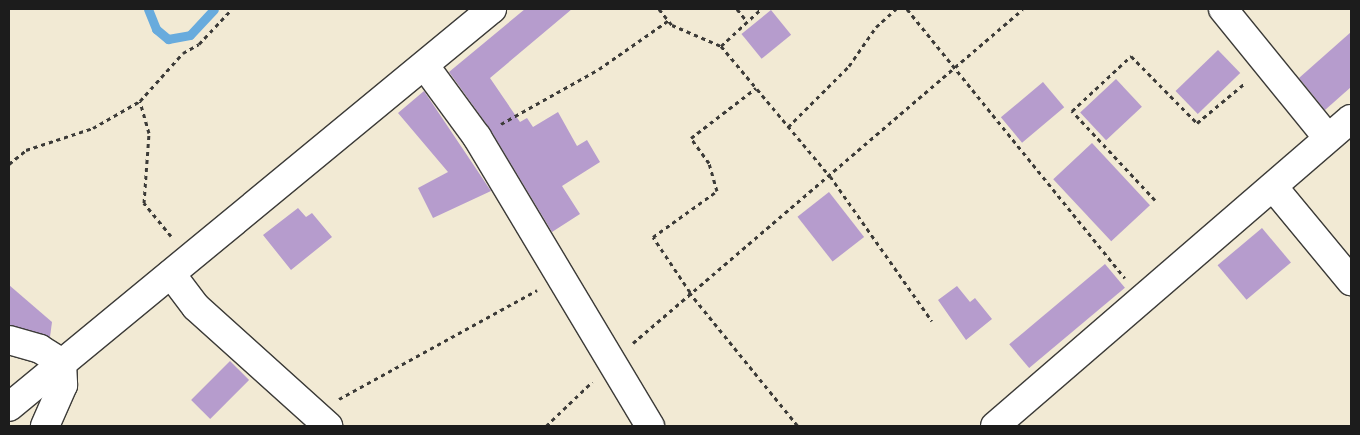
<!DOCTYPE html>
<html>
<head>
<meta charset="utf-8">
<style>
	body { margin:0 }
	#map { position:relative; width:1360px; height:435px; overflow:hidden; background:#f2ead4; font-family:Sriracha,sans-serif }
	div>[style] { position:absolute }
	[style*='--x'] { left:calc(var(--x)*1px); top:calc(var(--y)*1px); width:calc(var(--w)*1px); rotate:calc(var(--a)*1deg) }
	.stream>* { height:9px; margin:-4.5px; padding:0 4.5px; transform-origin:4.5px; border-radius:4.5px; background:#68abdd }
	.building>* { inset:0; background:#b69ccd; transform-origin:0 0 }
	.path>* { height:3px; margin-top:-1.5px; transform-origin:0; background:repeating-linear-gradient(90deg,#3c3b38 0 4px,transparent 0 8px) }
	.roads { filter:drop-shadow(1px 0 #3c3b38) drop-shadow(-1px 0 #3c3b38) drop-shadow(0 1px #3c3b38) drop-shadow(0 -1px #3c3b38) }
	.minor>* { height:28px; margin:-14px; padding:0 14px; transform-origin:14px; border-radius:14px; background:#fff }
	.tertiary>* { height:28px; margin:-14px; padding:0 14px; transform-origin:14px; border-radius:14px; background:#fff }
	span { translate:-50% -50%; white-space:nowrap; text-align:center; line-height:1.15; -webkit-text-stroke:4px #f7f3e8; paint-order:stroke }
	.frame { position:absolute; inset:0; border:10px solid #1c1c1c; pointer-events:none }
</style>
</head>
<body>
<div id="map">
	<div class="stream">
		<i style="--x:148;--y:9;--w:22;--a:68"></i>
		<i style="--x:156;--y:29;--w:16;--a:40"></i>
		<i style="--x:168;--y:39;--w:22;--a:-10"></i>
		<i style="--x:190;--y:35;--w:35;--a:-47"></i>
	</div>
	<div class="building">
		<i style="clip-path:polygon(525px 9px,572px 9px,490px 78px,520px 122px,527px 118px,533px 127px,558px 112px,577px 146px,587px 140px,600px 162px,562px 186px,580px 214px,552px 232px,490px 129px,449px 72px)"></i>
		<i style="left:771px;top:10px;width:32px;height:38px;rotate:51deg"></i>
		<i style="clip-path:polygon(1351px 32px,1351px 87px,1325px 110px,1299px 78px)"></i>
		<i style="left:1218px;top:50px;width:32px;height:59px;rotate:46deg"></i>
		<i style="left:1116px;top:79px;width:38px;height:49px;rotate:47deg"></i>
		<i style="left:1043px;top:82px;width:33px;height:55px;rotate:50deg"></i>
		<i style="clip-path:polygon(424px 91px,491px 191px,433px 218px,418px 188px,448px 172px,398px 113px)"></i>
		<i style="left:1092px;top:143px;width:85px;height:53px;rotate:47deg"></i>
		<i style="left:829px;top:192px;width:57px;height:40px;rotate:52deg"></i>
		<i style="clip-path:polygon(298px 208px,306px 217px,312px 213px,332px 237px,291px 270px,263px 235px)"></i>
		<i style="left:1262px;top:228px;width:45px;height:58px;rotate:50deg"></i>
		<i style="left:1105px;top:264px;width:31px;height:125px;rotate:50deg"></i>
		<i style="clip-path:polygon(9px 285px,52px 322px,50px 337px,9px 325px)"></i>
		<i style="clip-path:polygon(957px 286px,970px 302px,975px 298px,992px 319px,966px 340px,938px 300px)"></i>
		<i style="left:230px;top:361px;width:27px;height:55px;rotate:45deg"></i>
	</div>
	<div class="path">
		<i style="--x:659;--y:9;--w:21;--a:51"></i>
		<i style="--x:672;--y:25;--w:53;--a:23.2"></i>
		<i style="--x:721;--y:46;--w:167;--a:50.1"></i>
		<i style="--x:737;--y:9;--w:14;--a:51"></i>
		<i style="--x:907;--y:9;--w:346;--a:51"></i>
		<i style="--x:721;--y:46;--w:54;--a:-42.8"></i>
		<i style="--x:501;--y:124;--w:112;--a:-29.3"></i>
		<i style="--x:599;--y:69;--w:85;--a:-35"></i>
		<i style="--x:788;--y:127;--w:86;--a:-45"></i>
		<i style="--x:849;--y:66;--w:47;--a:-55.3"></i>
		<i style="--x:876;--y:27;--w:27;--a:-42"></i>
		<i style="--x:9;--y:164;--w:22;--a:-39"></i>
		<i style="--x:26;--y:150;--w:71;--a:-18.2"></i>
		<i style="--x:93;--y:128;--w:54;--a:-29.9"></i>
		<i style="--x:830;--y:176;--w:177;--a:54.9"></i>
		<i style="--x:1155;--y:200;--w:122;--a:-133"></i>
		<i style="--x:1072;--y:111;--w:81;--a:-43"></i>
		<i style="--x:1131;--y:56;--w:94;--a:45.4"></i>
		<i style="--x:1197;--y:123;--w:62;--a:-39.8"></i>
		<i style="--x:171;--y:236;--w:43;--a:-129.3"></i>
		<i style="--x:144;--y:203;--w:70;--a:-85.9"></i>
		<i style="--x:149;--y:133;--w:33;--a:-106"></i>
		<i style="--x:140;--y:101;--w:64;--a:-48.1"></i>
		<i style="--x:183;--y:53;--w:18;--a:-29"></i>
		<i style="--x:199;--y:44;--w:48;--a:-46.7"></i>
		<i style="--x:689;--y:292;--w:173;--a:50.9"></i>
		<i style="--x:690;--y:292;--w:66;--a:-123.9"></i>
		<i style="--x:653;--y:237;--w:79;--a:-35.7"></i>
		<i style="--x:717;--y:191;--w:29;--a:-106"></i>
		<i style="--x:709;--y:163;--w:31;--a:-126"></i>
		<i style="--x:691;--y:138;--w:82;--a:-37.6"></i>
		<i style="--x:633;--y:343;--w:513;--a:-40.58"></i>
		<i style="--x:339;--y:399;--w:226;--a:-28.8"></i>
		<i style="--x:546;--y:426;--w:64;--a:-43.7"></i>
	</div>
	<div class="roads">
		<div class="minor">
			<i style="--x:1223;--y:9;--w:166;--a:50.9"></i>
			<i style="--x:425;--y:66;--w:88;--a:53.8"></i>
			<i style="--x:477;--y:137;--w:337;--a:59.1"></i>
			<i style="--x:1274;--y:188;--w:121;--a:50.4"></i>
			<i style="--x:171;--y:274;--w:41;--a:52.9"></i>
			<i style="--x:196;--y:307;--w:178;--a:42"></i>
			<i style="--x:9;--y:340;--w:32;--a:16"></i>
			<i style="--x:40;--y:349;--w:26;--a:32"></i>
			<i style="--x:62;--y:363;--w:22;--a:87"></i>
			<i style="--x:63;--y:385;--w:45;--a:113.7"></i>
			<i style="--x:995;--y:426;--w:470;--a:-40.8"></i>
		</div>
		<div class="tertiary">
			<i style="--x:9;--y:407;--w:626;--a:-39.49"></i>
		</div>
	</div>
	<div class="frame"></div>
</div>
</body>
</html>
